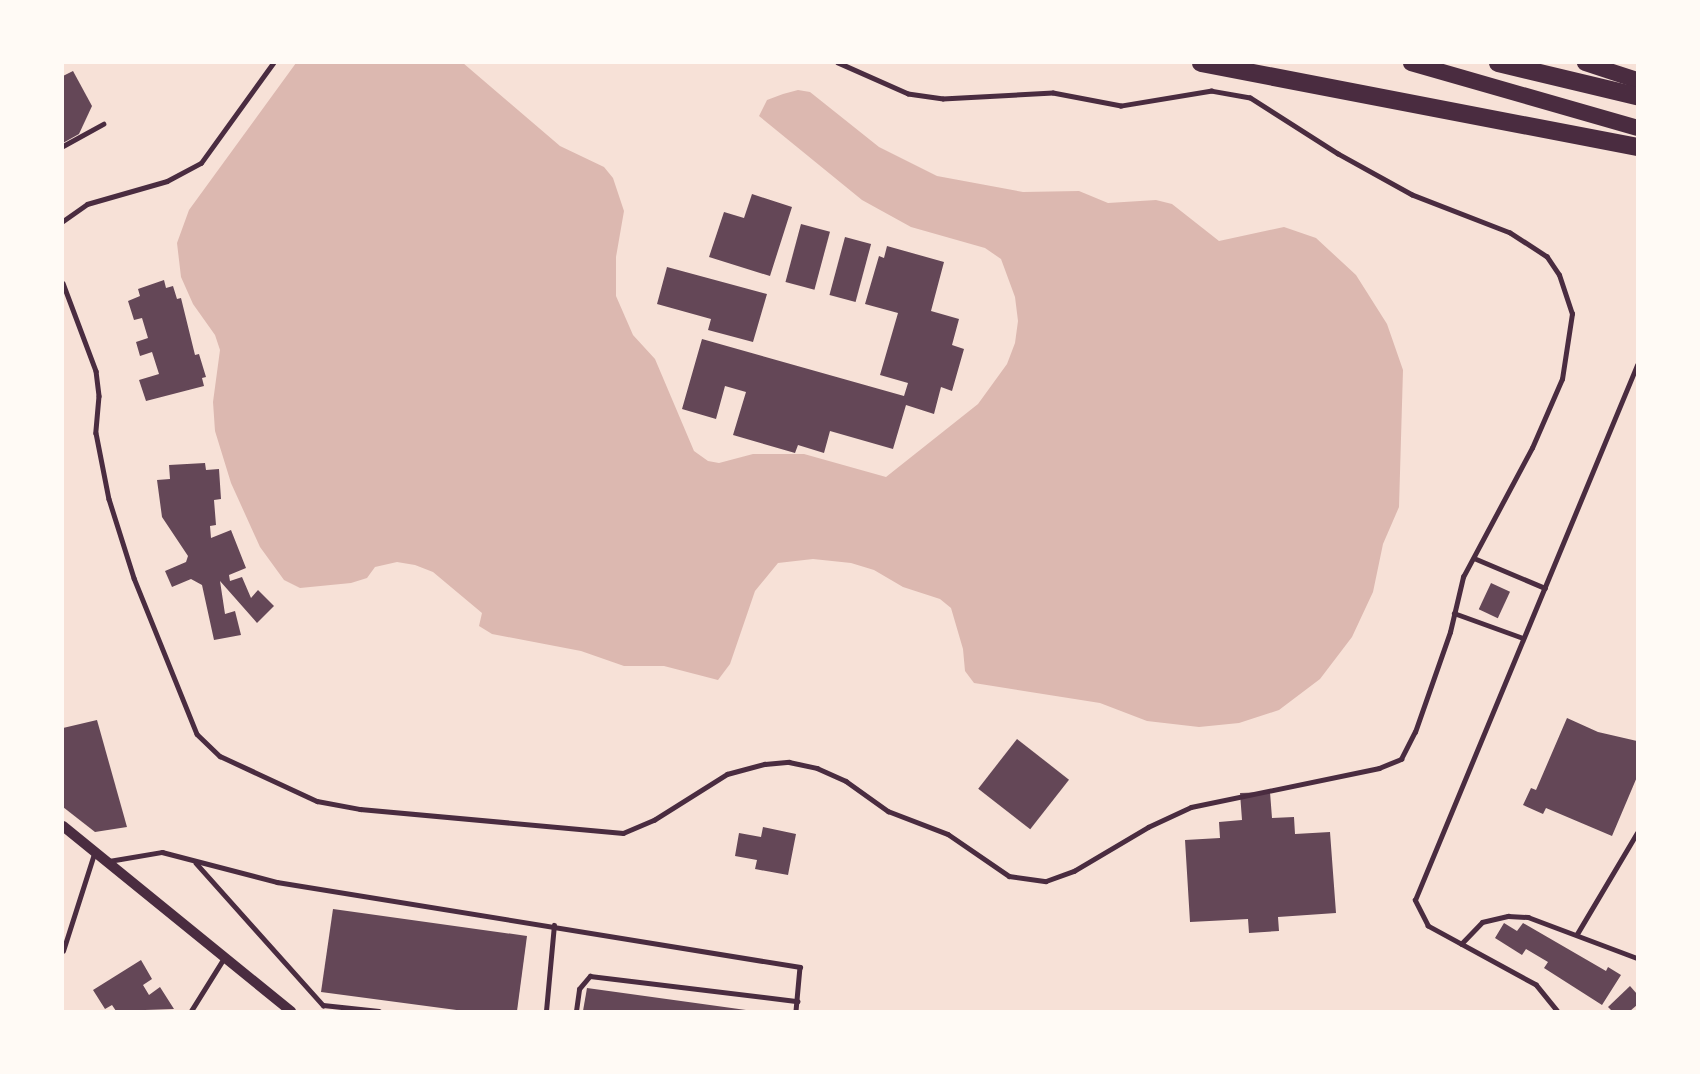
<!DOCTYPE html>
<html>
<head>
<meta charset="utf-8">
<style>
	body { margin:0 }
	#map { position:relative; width:1700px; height:1074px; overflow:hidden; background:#f7e1d7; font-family:"Titillium Web",sans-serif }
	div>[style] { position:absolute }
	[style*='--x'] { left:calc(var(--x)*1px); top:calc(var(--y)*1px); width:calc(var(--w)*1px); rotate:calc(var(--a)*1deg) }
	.water>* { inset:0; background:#dcb8b0 }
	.building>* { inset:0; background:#644757; transform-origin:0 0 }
	.service>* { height:4.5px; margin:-2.25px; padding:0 2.25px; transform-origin:2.25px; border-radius:2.25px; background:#4a2c40 }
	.tertiary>* { height:10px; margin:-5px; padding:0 5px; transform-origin:5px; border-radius:5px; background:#4a2c40 }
	.trunk>* { height:16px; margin:-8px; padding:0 8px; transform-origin:8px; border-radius:8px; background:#4a2c40 }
	.motorway>* { height:18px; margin:-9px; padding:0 9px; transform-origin:9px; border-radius:9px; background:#4a2c40 }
	span { translate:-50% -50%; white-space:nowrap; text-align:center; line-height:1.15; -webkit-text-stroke:6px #fffaf5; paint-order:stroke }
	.frame { position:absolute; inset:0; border:64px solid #fffaf5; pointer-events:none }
</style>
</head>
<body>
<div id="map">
	<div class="water">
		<i style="clip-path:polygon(296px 63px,463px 63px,560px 146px,604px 167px,613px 178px,624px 211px,616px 257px,616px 296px,633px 335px,655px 359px,694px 451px,708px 461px,719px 463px,753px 454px,804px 454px,886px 477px,978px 404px,1007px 364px,1015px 343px,1018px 321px,1015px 297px,1001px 259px,985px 248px,911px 227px,862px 200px,759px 116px,767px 100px,783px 94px,798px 90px,810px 92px,879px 147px,937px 176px,1023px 192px,1079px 191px,1108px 203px,1156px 200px,1172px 204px,1219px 241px,1284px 227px,1316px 238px,1356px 275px,1387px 324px,1403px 370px,1399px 507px,1383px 544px,1373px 592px,1352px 637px,1320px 679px,1279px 710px,1239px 723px,1199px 727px,1147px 721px,1100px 703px,974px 683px,965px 671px,963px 649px,951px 608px,940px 599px,903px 587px,874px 570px,851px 563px,813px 559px,778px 563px,755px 591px,730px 664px,718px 680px,664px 666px,624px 666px,581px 651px,492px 634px,479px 626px,482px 613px,433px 572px,415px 565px,397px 562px,375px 567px,367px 578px,351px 583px,300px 588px,284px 580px,260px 547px,231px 483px,215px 431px,213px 402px,220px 350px,215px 335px,193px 304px,181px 277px,177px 243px,189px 210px)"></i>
	</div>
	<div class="building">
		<i style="clip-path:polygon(73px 71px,92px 106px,79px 134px,63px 143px,63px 76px)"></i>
		<i style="clip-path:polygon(752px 194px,792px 207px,770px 276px,709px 257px,724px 212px,744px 218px)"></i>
		<i style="left:801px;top:224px;width:30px;height:60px;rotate:15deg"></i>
		<i style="left:845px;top:237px;width:27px;height:60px;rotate:15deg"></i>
		<i style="clip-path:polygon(887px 246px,944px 262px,931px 311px,959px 319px,952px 345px,964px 349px,952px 391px,941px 387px,934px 414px,906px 405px,893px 449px,830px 431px,824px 453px,798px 445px,795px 453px,733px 435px,746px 392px,725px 386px,716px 419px,682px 409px,702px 339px,904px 396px,908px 383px,880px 375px,898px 313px,865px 304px,879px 256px,884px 258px)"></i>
		<i style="clip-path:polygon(667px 267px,767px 294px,753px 342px,708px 330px,711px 319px,657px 304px)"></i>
		<i style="clip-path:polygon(164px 280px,166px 288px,173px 286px,177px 299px,181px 298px,195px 355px,199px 354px,206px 377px,202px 378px,204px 386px,146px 401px,139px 380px,159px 374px,152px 352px,140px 356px,136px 342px,148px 338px,142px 318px,134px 320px,128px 301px,140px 296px,138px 289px)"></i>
		<i style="clip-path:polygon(205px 463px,206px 470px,219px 469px,221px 499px,214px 500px,216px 525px,210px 526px,211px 538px,231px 530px,246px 568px,229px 575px,230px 581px,242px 577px,251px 598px,258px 590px,274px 606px,257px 623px,220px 581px,225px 614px,235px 611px,241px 635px,214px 640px,202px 585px,191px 579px,172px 587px,165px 571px,186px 562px,188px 556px,162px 517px,157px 480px,170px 479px,169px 465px)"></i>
		<i style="left:1491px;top:583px;width:21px;height:29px;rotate:25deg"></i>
		<i style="clip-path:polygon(1567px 718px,1598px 732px,1637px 741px,1637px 777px,1612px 836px,1546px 808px,1543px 814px,1523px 805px,1531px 788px,1536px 790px)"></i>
		<i style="clip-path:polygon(97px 720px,127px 827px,95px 832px,63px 807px,63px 728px)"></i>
		<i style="left:1017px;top:739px;width:66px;height:63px;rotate:38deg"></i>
		<i style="clip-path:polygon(1270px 792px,1272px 818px,1294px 817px,1295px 834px,1330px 832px,1336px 913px,1278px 917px,1279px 931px,1249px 933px,1248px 919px,1190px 922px,1185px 840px,1220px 838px,1219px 822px,1242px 820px,1240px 793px)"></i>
		<i style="clip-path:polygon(763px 827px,796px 834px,788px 875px,755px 869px,757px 860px,735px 856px,739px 833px,761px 837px)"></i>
		<i style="clip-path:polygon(333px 909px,527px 936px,517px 1011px,464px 1011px,321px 992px)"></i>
		<i style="clip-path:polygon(1504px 923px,1517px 931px,1523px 923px,1606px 971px,1608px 967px,1621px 975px,1602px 1005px,1544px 968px,1548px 962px,1526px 949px,1522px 955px,1495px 938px)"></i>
		<i style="clip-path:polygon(141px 960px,152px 979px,143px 985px,149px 995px,160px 987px,174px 1009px,116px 1011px,112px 1005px,105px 1009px,93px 990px)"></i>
		<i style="clip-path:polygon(1630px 986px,1637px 994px,1637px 1005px,1630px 1011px,1612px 1011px,1608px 1007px)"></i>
		<i style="clip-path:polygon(587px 988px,746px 1010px,746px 1011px,583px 1011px)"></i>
	</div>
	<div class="service">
		<i style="--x:63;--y:146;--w:46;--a:-28.8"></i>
		<i style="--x:63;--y:221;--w:29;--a:-35"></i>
		<i style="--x:87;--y:204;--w:83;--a:-16"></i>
		<i style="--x:167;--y:181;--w:38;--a:-28"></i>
		<i style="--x:201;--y:163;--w:123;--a:-54.2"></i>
		<i style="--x:63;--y:283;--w:94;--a:69.4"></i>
		<i style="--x:96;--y:371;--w:25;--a:83"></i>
		<i style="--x:99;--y:396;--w:37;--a:95"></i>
		<i style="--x:96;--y:433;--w:67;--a:78.9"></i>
		<i style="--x:109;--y:499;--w:83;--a:72.4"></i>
		<i style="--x:134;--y:578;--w:168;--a:68"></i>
		<i style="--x:197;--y:734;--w:32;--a:44"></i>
		<i style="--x:220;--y:756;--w:107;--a:24.9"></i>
		<i style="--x:317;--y:801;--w:44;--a:10.5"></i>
		<i style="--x:360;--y:809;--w:264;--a:5.2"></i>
		<i style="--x:623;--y:833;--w:34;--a:-23"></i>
		<i style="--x:654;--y:820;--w:86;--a:-32.2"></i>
		<i style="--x:727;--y:774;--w:39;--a:-15"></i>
		<i style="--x:765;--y:764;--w:24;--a:-5"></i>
		<i style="--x:789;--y:762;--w:29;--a:12"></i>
		<i style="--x:817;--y:768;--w:32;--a:24"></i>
		<i style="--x:846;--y:781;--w:52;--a:35.5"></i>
		<i style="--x:888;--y:811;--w:64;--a:21"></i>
		<i style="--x:948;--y:834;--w:74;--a:34.5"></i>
		<i style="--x:1009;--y:876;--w:37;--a:8"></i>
		<i style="--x:1046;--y:881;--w:30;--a:-20"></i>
		<i style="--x:1074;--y:871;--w:86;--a:-30.7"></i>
		<i style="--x:1148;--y:827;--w:47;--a:-24.9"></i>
		<i style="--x:1191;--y:807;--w:192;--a:-11.7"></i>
		<i style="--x:1379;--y:768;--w:24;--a:-22"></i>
		<i style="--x:1401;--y:759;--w:30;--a:-63"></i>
		<i style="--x:1415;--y:732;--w:106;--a:-70.7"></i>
		<i style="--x:1450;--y:632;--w:57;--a:-76.7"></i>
		<i style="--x:1463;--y:577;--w:146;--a:-61.9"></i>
		<i style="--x:1532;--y:448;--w:75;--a:-66.5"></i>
		<i style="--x:1562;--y:379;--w:66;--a:-81.3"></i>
		<i style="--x:1572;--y:314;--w:41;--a:-108.4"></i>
		<i style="--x:1559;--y:275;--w:22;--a:-124"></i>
		<i style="--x:1547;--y:257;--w:44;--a:-147"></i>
		<i style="--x:1510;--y:233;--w:105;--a:-158.8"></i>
		<i style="--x:1412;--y:195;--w:85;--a:-151"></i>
		<i style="--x:1338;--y:154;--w:104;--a:-147.5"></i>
		<i style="--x:1250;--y:98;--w:39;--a:-170"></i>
		<i style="--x:1212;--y:91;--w:92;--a:170.6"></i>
		<i style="--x:1121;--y:106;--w:69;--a:-169.2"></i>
		<i style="--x:1053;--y:93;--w:110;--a:176.9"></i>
		<i style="--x:943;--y:99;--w:35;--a:-172"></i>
		<i style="--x:908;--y:94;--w:77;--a:-156.1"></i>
		<i style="--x:1474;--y:558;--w:77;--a:22.9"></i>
		<i style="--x:1454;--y:613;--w:73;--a:19.9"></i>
		<i style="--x:109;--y:861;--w:54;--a:-9.6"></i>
		<i style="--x:162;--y:852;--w:119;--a:14.6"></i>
		<i style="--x:277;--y:882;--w:530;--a:9.23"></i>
		<i style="--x:800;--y:967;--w:44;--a:95.2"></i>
		<i style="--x:196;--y:863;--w:191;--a:48.2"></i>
		<i style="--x:323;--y:1005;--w:56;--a:6.1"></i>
		<i style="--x:1577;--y:934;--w:117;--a:-59.3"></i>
		<i style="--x:1461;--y:944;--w:30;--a:-46"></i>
		<i style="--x:1482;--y:922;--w:27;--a:-13"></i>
		<i style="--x:1508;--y:916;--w:20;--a:3"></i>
		<i style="--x:1528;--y:917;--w:116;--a:20.6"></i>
		<i style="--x:63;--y:951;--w:102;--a:-72.3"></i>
		<i style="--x:191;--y:1011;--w:62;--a:-58.1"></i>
		<i style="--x:546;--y:1011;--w:86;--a:-84.7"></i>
		<i style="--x:576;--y:1011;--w:22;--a:-82"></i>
		<i style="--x:579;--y:989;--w:17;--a:-50"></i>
		<i style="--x:590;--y:976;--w:209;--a:6.9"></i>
		<i style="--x:1557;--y:1011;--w:33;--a:-129"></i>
		<i style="--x:1536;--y:985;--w:123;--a:-151.4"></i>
		<i style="--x:1428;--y:926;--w:29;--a:-117"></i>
		<i style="--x:1415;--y:900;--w:579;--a:-67.46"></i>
	</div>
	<div class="tertiary">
		<i style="--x:63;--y:826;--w:294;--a:39.1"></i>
	</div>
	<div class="trunk">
		<i style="--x:1411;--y:63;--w:235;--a:16"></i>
		<i style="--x:1585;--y:63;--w:55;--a:18.1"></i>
	</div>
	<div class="motorway">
		<i style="--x:1201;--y:63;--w:444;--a:10.9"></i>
		<i style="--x:1498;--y:63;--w:143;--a:13.4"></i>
	</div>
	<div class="frame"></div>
</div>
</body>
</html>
